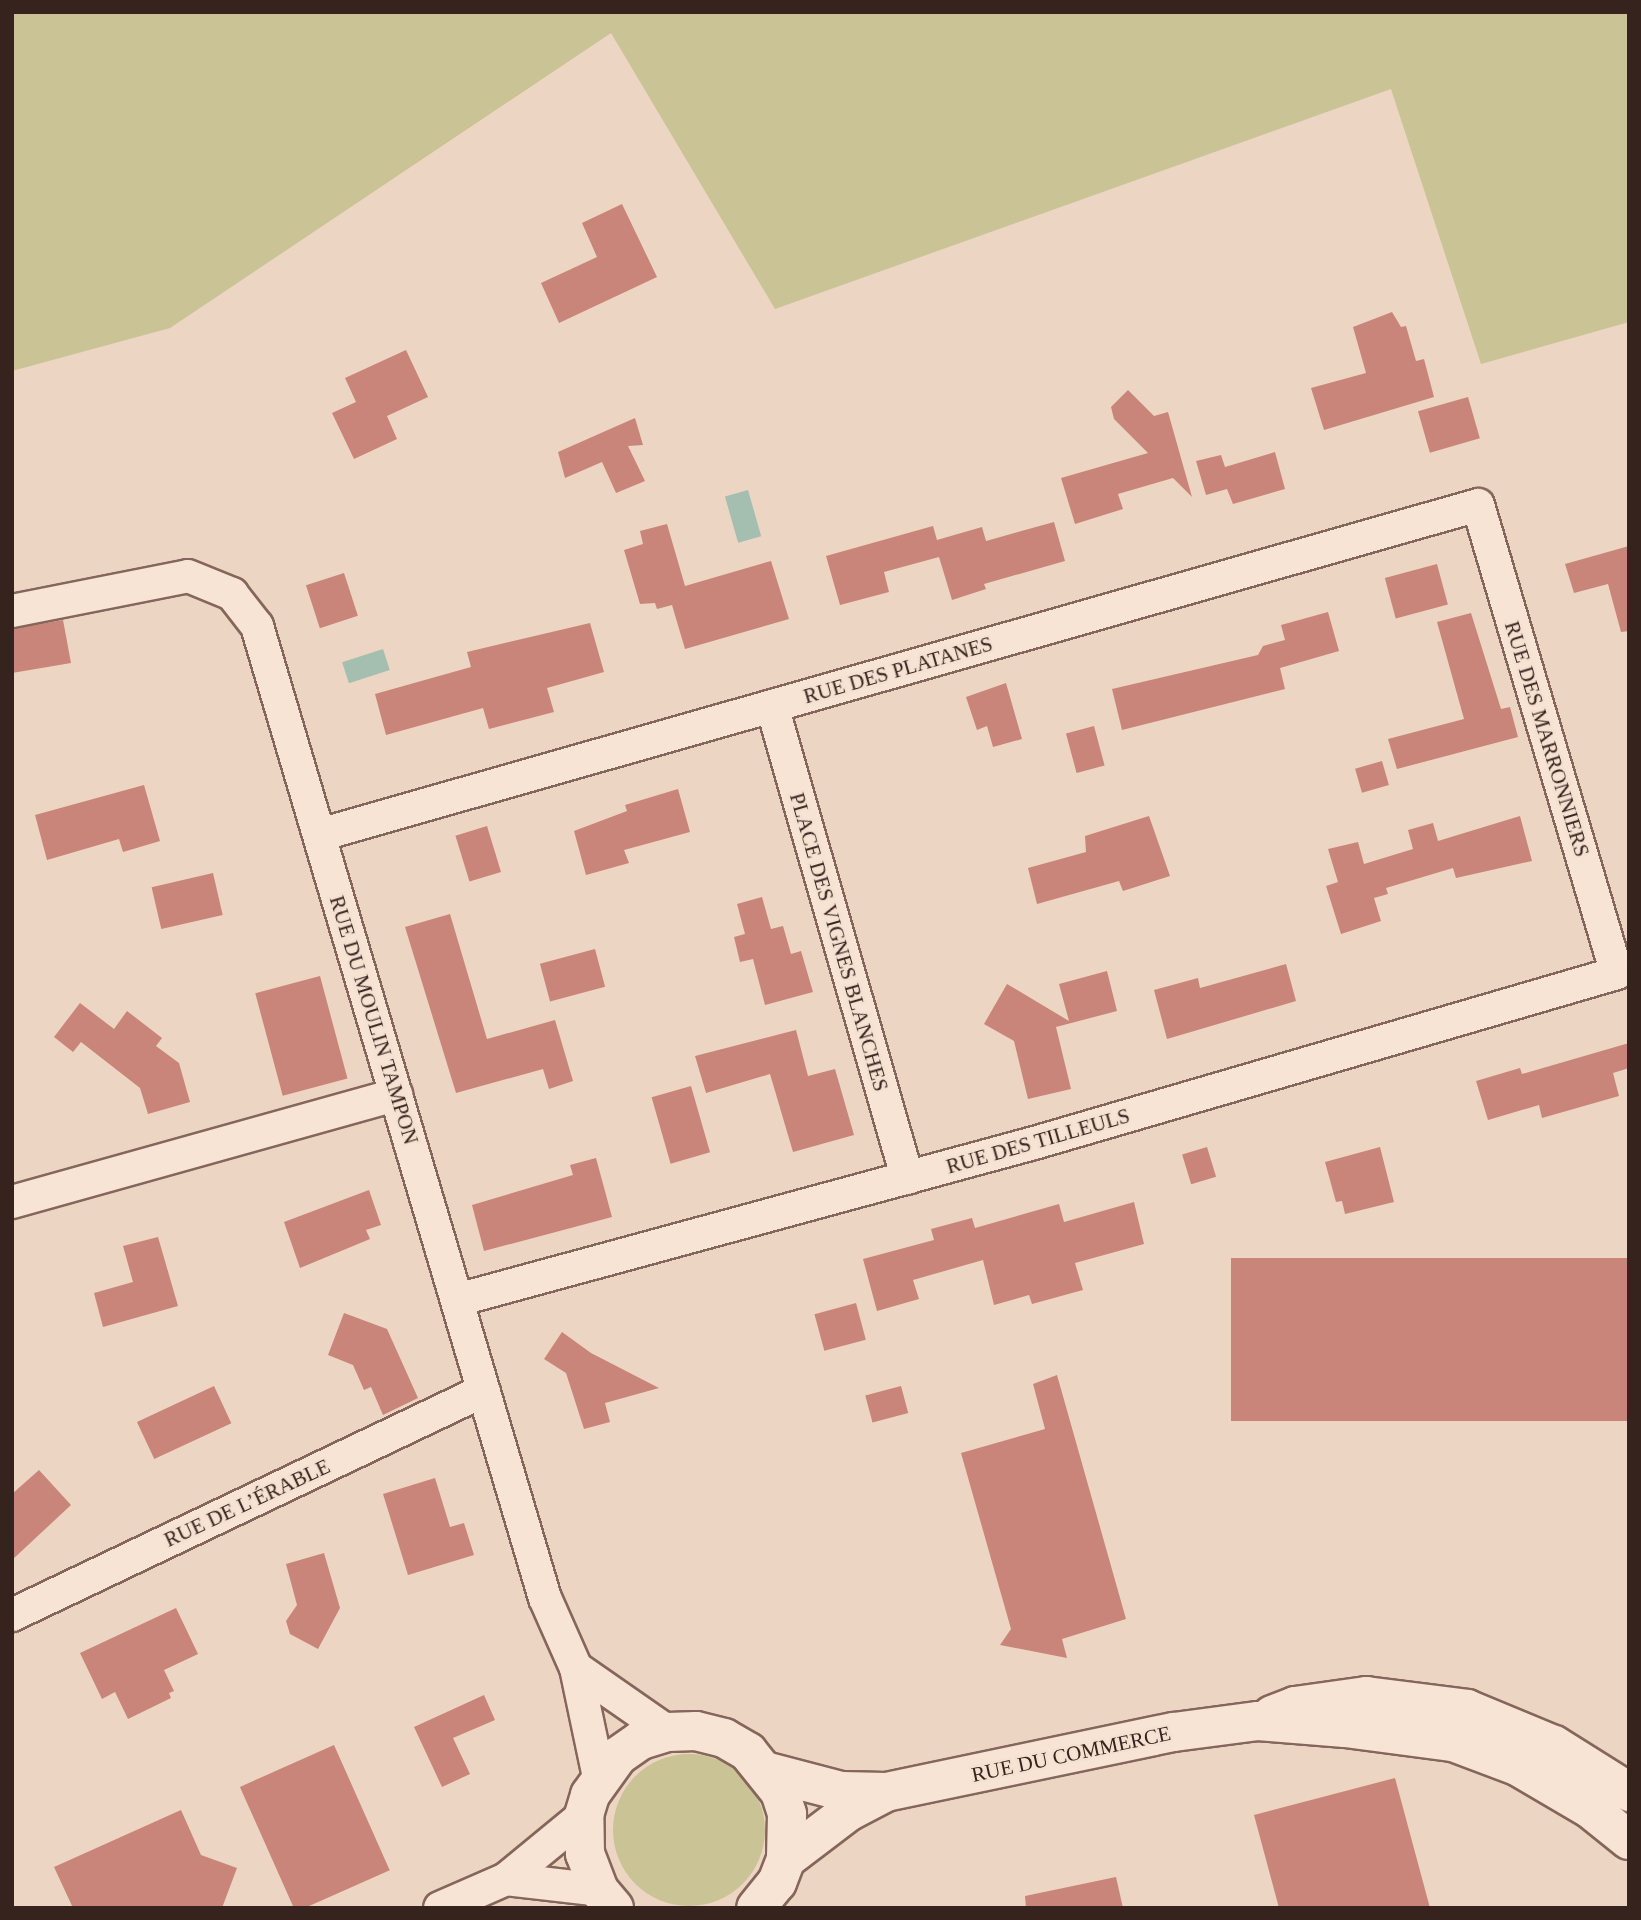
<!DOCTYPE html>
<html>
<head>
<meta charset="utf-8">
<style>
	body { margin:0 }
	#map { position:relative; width:1641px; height:1920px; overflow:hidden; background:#ecd5c2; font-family:Georgia,serif }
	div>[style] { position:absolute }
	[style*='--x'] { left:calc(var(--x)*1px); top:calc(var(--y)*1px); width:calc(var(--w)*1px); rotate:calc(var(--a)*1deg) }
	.green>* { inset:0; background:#cac396 }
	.round { border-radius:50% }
	.water>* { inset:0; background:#a4bfb0; transform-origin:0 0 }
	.building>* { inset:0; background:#c98579; transform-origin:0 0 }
	.roads { filter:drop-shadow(2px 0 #85665a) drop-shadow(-2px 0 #85665a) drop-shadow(0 2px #85665a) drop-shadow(0 -2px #85665a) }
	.street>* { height:32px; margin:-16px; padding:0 16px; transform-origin:16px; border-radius:16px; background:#f8e4d5 }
	.secondary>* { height:38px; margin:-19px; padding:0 19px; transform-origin:19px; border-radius:19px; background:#f8e4d5 }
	span { translate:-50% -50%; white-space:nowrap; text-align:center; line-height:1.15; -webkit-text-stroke:5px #f4e1d1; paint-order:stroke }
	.street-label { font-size:21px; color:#36231d }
	.frame { position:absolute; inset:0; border:14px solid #36231d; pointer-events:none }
</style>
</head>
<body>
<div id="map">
	<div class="green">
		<i style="clip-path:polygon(12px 12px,1629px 12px,1629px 322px,1481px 364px,1391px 89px,775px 309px,611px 33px,170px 328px,12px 371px)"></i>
		<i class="round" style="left:613px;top:1754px;width:152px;height:152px"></i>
	</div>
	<div class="water">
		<i style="left:748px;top:490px;width:48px;height:24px;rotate:74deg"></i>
		<i style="left:383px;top:649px;width:22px;height:43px;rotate:72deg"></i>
	</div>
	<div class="building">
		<i style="clip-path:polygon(622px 204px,657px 277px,559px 323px,541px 283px,597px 257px,582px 223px)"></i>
		<i style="clip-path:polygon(1392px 312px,1401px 327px,1406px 326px,1416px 361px,1424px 359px,1434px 397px,1324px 430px,1311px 388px,1366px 373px,1353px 327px)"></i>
		<i style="clip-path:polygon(406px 350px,428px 397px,387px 416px,397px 439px,354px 459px,332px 413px,356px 402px,345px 378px)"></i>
		<i style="clip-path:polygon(1128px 390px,1154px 416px,1168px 412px,1192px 497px,1173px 478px,1118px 494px,1123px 509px,1075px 524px,1061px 478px,1148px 453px,1114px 419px,1111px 407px)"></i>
		<i style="left:1468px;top:397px;width:43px;height:52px;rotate:74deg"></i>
		<i style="clip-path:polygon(635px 418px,643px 445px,628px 446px,645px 481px,616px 493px,602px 462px,565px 478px,558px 452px)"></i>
		<i style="clip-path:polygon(1275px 452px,1285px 489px,1233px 504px,1227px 489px,1206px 495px,1196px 461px,1221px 455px,1225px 467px)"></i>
		<i style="clip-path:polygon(1054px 522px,1065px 561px,984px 584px,986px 589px,952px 600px,939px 557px,884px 572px,889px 592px,840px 605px,826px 556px,933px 526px,937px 540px,982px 527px,986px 541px)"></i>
		<i style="clip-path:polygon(667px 524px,685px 586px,771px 561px,789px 619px,685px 649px,672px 605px,657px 609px,655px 603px,640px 604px,624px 550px,643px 544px,640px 531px)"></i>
		<i style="clip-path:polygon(1629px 546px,1629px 631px,1621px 632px,1608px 584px,1574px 593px,1565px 564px)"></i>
		<i style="left:1437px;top:564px;width:42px;height:54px;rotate:75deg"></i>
		<i style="left:344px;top:573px;width:45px;height:40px;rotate:72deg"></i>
		<i style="clip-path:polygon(1328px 612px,1339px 651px,1280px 668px,1285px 689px,1122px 730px,1112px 689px,1258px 655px,1263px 646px,1285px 640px,1281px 625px)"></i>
		<i style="clip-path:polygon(1471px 613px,1501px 709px,1510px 707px,1518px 737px,1397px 769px,1388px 739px,1464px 719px,1437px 622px)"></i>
		<i style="clip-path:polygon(63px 620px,71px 663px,12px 673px,12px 629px)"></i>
		<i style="clip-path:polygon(590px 623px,604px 672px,547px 688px,554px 712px,489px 729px,483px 708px,386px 735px,375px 694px,471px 667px,467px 652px)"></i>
		<i style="clip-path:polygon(1006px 683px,1022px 739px,993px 747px,987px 726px,977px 730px,966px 697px)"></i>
		<i style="left:1094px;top:726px;width:41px;height:29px;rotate:75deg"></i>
		<i style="left:1382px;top:761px;width:25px;height:28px;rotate:74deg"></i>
		<i style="clip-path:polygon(144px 785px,160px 841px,123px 852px,119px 839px,47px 860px,35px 815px)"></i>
		<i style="clip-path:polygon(678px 789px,690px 832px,624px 850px,629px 863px,586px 875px,574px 831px,627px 811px,625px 805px)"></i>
		<i style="clip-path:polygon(1149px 816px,1170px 876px,1123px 891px,1119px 881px,1037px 904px,1028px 868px,1086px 852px,1085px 836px)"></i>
		<i style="clip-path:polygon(1520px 816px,1532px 861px,1456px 878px,1453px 868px,1386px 888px,1388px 894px,1374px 898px,1381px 921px,1341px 934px,1326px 886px,1338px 882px,1328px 849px,1358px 842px,1364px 864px,1413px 849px,1408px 830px,1433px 823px,1438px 841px)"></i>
		<i style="left:487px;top:826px;width:48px;height:33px;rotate:73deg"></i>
		<i style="left:213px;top:873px;width:43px;height:63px;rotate:77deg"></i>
		<i style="clip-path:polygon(762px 897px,771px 929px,783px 926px,791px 954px,801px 951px,813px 992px,765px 1005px,753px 959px,740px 962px,734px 937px,745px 934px,737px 904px)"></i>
		<i style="clip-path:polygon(450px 914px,487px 1039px,555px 1020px,573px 1081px,549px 1089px,543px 1069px,456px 1093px,405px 927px)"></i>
		<i style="left:595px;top:949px;width:39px;height:57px;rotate:75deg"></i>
		<i style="clip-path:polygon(1286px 964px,1296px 1001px,1167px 1039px,1154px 990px,1198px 978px,1200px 988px)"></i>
		<i style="clip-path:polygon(1107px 971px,1117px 1011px,1056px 1027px,1071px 1089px,1028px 1099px,1014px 1041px,984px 1024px,1007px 984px,1069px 1021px,1059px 984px)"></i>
		<i style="left:320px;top:976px;width:106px;height:67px;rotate:75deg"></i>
		<i style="clip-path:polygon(80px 1003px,114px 1029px,127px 1011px,162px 1038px,156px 1046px,179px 1063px,190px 1102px,148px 1114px,140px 1088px,81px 1042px,73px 1052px,54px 1037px)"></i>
		<i style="clip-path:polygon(796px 1030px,808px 1076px,835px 1069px,854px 1135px,793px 1152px,770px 1074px,706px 1093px,695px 1056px)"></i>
		<i style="clip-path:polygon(1629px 1043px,1629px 1068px,1613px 1073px,1619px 1096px,1542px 1118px,1539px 1105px,1488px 1120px,1476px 1081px,1520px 1068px,1522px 1074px)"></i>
		<i style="left:691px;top:1086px;width:69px;height:41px;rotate:74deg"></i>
		<i style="left:1207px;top:1147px;width:31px;height:26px;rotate:73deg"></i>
		<i style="clip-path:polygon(1380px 1147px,1394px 1202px,1345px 1214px,1342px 1201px,1336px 1202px,1325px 1162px)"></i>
		<i style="clip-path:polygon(596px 1158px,612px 1217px,484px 1251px,472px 1205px,573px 1175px,570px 1165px)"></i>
		<i style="clip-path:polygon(369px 1190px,381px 1225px,366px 1230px,370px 1239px,300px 1268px,284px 1222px)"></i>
		<i style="clip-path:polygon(1134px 1202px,1144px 1244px,1075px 1263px,1083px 1290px,1032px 1304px,1029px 1295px,994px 1305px,983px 1260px,913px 1280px,919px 1299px,877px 1311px,863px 1259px,934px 1240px,931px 1229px,972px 1218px,975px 1228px,1059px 1204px,1064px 1222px)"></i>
		<i style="clip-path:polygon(158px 1237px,178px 1306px,103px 1327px,94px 1293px,133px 1282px,123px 1246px)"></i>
		<i style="left:1629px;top:1258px;width:163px;height:398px;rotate:90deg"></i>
		<i style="left:856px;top:1303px;width:38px;height:43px;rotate:75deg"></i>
		<i style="clip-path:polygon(344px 1313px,387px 1329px,418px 1398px,383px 1415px,371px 1387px,364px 1390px,353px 1365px,328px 1355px)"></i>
		<i style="clip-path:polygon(562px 1332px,591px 1353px,659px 1388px,605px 1403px,610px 1422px,584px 1429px,566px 1373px,544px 1359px)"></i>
		<i style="clip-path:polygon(1057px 1375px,1126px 1619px,1062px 1639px,1067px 1658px,1000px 1645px,1011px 1629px,961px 1453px,1045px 1429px,1033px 1384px)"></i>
		<i style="left:214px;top:1386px;width:41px;height:85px;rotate:65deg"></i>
		<i style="left:901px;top:1386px;width:28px;height:37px;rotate:75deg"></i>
		<i style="clip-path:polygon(39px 1470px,71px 1505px,12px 1560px,12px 1494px)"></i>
		<i style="clip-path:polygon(435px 1478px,450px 1527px,464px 1523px,474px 1555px,408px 1575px,383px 1494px)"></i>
		<i style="clip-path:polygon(324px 1553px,340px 1608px,318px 1649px,290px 1634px,286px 1621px,297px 1605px,286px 1564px)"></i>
		<i style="clip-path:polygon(176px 1608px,198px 1654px,164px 1670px,174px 1691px,169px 1693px,171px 1698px,128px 1719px,115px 1692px,102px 1699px,80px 1653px)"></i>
		<i style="clip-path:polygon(484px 1695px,495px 1720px,453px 1738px,470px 1774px,442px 1787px,414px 1727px)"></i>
		<i style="left:334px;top:1745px;width:137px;height:103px;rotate:66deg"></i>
		<i style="clip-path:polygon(1395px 1778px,1430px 1908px,1279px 1908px,1254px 1815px)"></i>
		<i style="clip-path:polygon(181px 1810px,201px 1855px,237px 1868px,222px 1908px,73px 1908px,54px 1867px)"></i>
		<i style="clip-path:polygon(1116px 1877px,1123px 1908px,1026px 1908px,1025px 1896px)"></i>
	</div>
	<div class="roads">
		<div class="street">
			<i style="--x:12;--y:611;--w:179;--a:-11.2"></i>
			<i style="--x:188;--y:576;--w:48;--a:22.2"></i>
			<i style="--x:232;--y:594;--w:41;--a:52"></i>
			<i style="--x:257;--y:626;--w:1014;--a:73.5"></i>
			<i style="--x:545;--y:1598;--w:77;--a:66.1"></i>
			<i style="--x:576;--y:1668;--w:111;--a:78.1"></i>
			<i style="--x:772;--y:706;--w:491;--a:74"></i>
			<i style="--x:319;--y:835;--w:1205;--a:-15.89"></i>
			<i style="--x:1478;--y:505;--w:488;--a:73.5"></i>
			<i style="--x:1617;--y:973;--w:607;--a:163.74"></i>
			<i style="--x:1034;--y:1143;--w:598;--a:164.78"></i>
			<i style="--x:12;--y:1202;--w:399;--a:-15.6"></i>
			<i style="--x:12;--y:1615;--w:522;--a:-25.44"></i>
			<i style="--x:576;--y:1668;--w:112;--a:34.8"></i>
			<i style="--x:506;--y:1879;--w:94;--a:6.7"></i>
			<i style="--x:440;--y:1908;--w:72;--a:-23.7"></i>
			<i style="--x:506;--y:1879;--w:101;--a:-39.4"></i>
		</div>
		<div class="secondary">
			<i style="--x:1272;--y:1715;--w:25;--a:-21"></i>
			<i style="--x:1295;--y:1706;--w:72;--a:-8"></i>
			<i style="--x:1366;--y:1696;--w:102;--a:7.3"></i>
			<i style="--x:1467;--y:1709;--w:94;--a:22.5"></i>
			<i style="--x:1554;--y:1745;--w:89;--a:32.1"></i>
			<i style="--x:768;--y:1772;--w:75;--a:14.6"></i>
			<i style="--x:841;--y:1791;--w:45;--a:1.3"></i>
			<i style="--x:886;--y:1792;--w:294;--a:-11.8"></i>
			<i style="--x:1174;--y:1732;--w:85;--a:-7.5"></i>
			<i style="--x:1258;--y:1721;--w:87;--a:4.6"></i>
			<i style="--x:1345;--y:1728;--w:109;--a:7.4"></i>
			<i style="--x:1453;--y:1742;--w:71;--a:20.7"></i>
			<i style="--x:1519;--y:1767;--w:81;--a:30.4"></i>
			<i style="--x:1589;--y:1808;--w:51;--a:38.7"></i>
			<i style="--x:786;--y:1859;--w:78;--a:-37.2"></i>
			<i style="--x:848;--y:1812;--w:41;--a:-27.8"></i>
			<i style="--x:614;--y:1908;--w:23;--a:-130"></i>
			<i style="--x:599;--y:1890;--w:39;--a:-111"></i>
			<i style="--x:585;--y:1854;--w:39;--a:-91"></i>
			<i style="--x:584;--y:1815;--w:21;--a:-73"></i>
			<i style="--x:590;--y:1795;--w:48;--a:-54.3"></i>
			<i style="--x:618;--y:1756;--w:28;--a:-35"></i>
			<i style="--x:641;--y:1740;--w:28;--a:-17"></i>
			<i style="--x:668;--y:1732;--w:28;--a:-2"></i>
			<i style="--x:696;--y:1731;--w:29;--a:14"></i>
			<i style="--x:724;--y:1738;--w:28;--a:30"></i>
			<i style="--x:748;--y:1752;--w:51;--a:51.3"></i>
			<i style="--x:780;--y:1792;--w:23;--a:72"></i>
			<i style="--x:787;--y:1814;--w:45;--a:91.3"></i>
			<i style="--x:786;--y:1859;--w:25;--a:111"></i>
			<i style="--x:777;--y:1882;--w:33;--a:129"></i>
		</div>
	</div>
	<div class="street-label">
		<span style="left:898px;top:670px;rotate:-16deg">RUE DES PLATANES</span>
		<span style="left:1547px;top:739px;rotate:73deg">RUE DES MARRONNIERS</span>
		<span style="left:839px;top:942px;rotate:74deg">PLACE DES VIGNES BLANCHES</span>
		<span style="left:374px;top:1020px;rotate:73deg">RUE DU MOULIN TAMPON</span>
		<span style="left:1038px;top:1141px;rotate:-16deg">RUE DES TILLEULS</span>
		<span style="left:247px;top:1503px;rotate:-25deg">RUE DE L’ÉRABLE</span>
		<span style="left:1071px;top:1754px;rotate:-12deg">RUE DU COMMERCE</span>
	</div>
	<div class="frame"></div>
</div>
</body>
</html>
